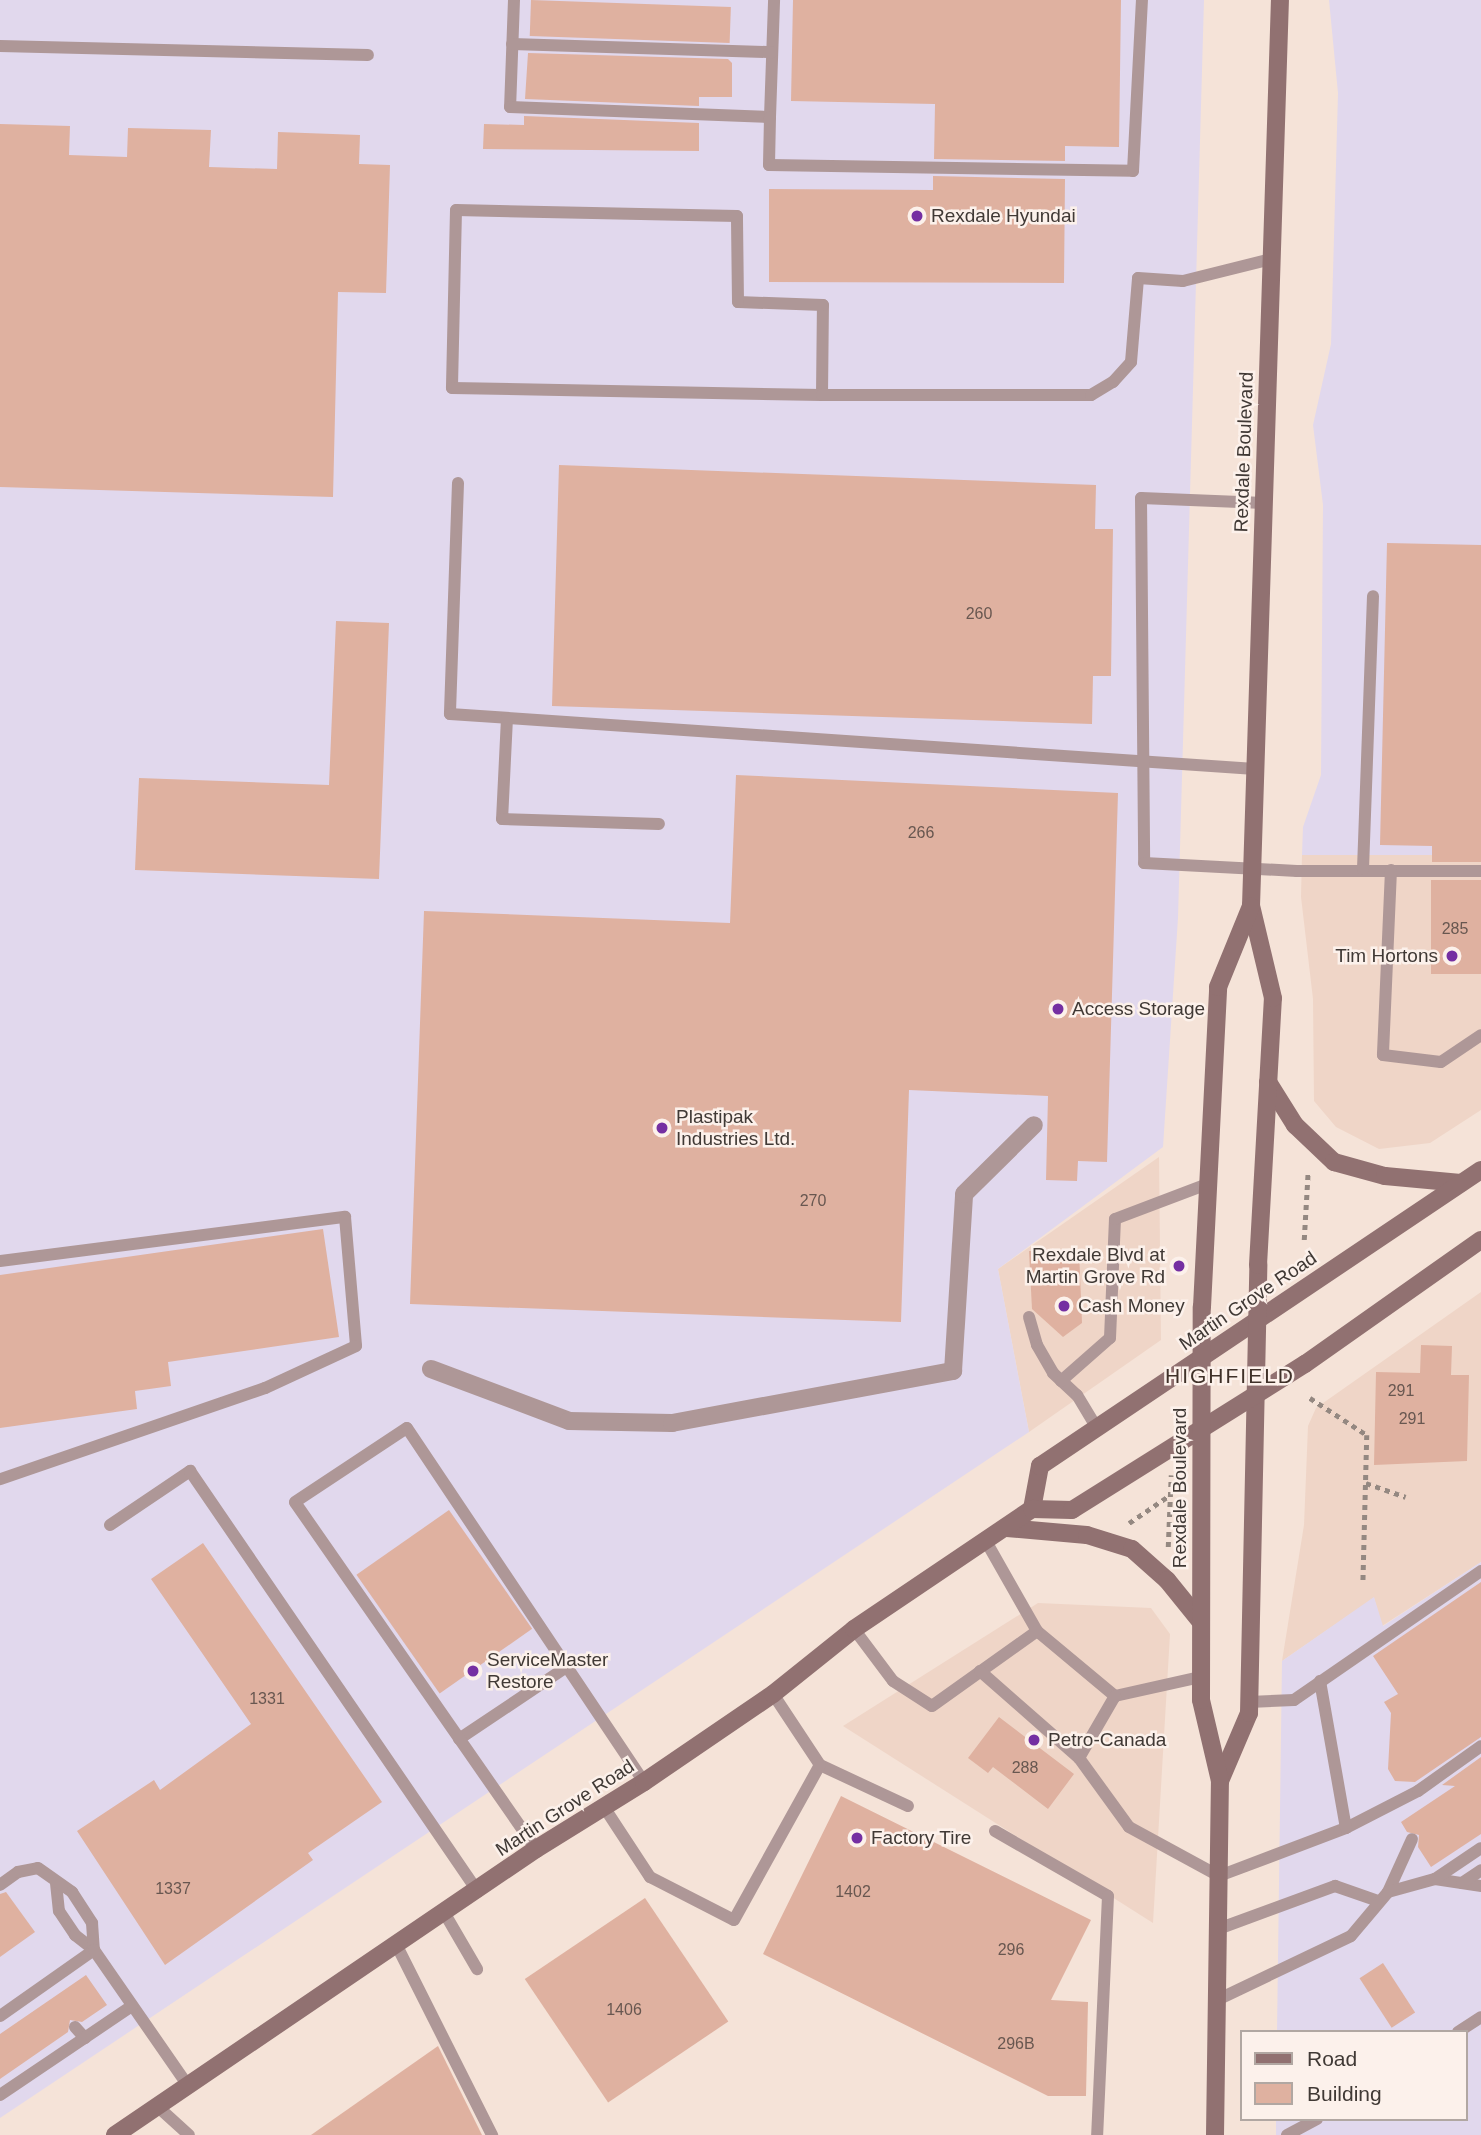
<!DOCTYPE html>
<html>
<head>
<meta charset="utf-8">
<style>
	body { margin:0 }
	#map { position:relative; width:1481px; height:2135px; overflow:hidden; background:#f5e3d8; font-family:Arial,sans-serif }
	div>[style] { position:absolute }
	[style*='--x'] { left:calc(var(--x)*1px); top:calc(var(--y)*1px); width:calc(var(--w)*1px); rotate:calc(var(--a)*1deg) }
	.built>* { inset:0; background:#efd5c7 }
	.industrial>* { inset:0; background:#e1d8ed }
	.building>* { inset:0; background:#dfb1a0; transform-origin:0 0 }
	.path>* { height:4.5px; margin-top:-2.25px; transform-origin:0; background:repeating-linear-gradient(90deg,#948881 0 5px,transparent 0 10px) }
	.lane>* { height:12px; margin:-6px; padding:0 6px; transform-origin:6px; border-radius:6px; background:#ae9797 }
	.street>* { height:18px; margin:-9px; padding:0 9px; transform-origin:9px; border-radius:9px; background:#ae9797 }
	.secondary>* { height:18px; margin:-9px; padding:0 9px; transform-origin:9px; border-radius:9px; background:#917171 }
	.dots>* { width:19px; height:19px; translate:-50% -50%; box-sizing:border-box; border:4px solid #fcf1eb; border-radius:50% }
	span { translate:-50% -50%; white-space:nowrap; text-align:center; line-height:1.15; -webkit-text-stroke:5px #fcf1eb; paint-order:stroke }
	.number-label { font-size:16px; color:#685750 }
	.number-label span { -webkit-text-stroke-width:0 }
	.poi-label { font-size:19px; color:#403935 }
	.left { translate:0 -50%; text-align:left }
	.right { translate:-100% -50%; text-align:right }
	.street-label { font-size:19px; color:#403935 }
	.neighbourhood-label { font-size:21px; color:#3f3129; letter-spacing:2px }
	.legend { position:absolute; left:1240px; top:2030px; width:228px; height:91px; box-sizing:border-box; background:#fcf1eb; border:2px solid #b1a7a2; margin:0; padding:9px 12px; list-style:none; font-size:21px; color:#403935 }
	.legend li { display:flex; align-items:center; gap:14px; height:35px }
	.legend b { width:35px; border:2px solid #b1a7a2 }
</style>
</head>
<body>
<div id="map">
	<div class="built">
		<i style="clip-path:polygon(1302px 855px,1481px 855px,1481px 1110px,1430px 1143px,1379px 1149px,1336px 1127px,1314px 1101px,1313px 999px,1301px 897px)"></i>
		<i style="clip-path:polygon(1159px 1157px,1161px 1340px,1029px 1432px,998px 1269px)"></i>
		<i style="clip-path:polygon(1481px 1292px,1481px 1562px,1382px 1626px,1374px 1598px,1282px 1661px,1304px 1525px,1308px 1426px,1316px 1408px)"></i>
		<i style="clip-path:polygon(1038px 1603px,1151px 1608px,1170px 1634px,1153px 1923px,843px 1726px)"></i>
	</div>
	<div class="industrial">
		<i style="clip-path:polygon(0 0,1204px 0,1178px 918px,1163px 1147px,998px 1269px,1029px 1432px,0 2118px)"></i>
		<i style="clip-path:polygon(1329px 0,1481px 0,1481px 855px,1302px 855px,1303px 827px,1321px 775px,1323px 505px,1313px 425px,1331px 344px,1338px 93px)"></i>
		<i style="clip-path:polygon(1481px 1562px,1481px 2135px,1276px 2135px,1276px 2119px,1465px 2119px,1465px 2032px,1277px 2032px,1282px 1661px,1374px 1597px,1383px 1626px)"></i>
	</div>
	<div class="building">
		<i style="left:531px;top:0;width:200px;height:36px;rotate:2deg"></i>
		<i style="clip-path:polygon(793px 0,1121px 0,1119px 147px,1065px 146px,1065px 161px,934px 159px,935px 104px,791px 101px)"></i>
		<i style="clip-path:polygon(528px 53px,728px 59px,732px 63px,732px 97px,699px 97px,699px 106px,525px 99px)"></i>
		<i style="clip-path:polygon(524px 116px,699px 123px,699px 151px,483px 149px,484px 124px,524px 125px)"></i>
		<i style="clip-path:polygon(0 124px,70px 126px,69px 155px,127px 157px,128px 128px,211px 130px,209px 167px,277px 169px,278px 132px,360px 135px,359px 164px,390px 165px,386px 293px,338px 292px,333px 497px,0 487px)"></i>
		<i style="clip-path:polygon(933px 176px,1065px 179px,1064px 283px,769px 282px,769px 189px,933px 190px)"></i>
		<i style="clip-path:polygon(559px 465px,1096px 485px,1095px 529px,1113px 529px,1111px 676px,1093px 676px,1092px 724px,552px 706px)"></i>
		<i style="clip-path:polygon(1387px 543px,1481px 545px,1481px 862px,1432px 862px,1432px 846px,1380px 845px)"></i>
		<i style="clip-path:polygon(336px 621px,389px 623px,379px 879px,135px 870px,139px 778px,329px 785px)"></i>
		<i style="clip-path:polygon(736px 775px,1118px 793px,1107px 1162px,1078px 1161px,1077px 1181px,1046px 1180px,1048px 1096px,909px 1090px,901px 1322px,410px 1304px,424px 911px,730px 923px)"></i>
		<i style="left:1431px;top:880px;width:50px;height:94px"></i>
		<i style="clip-path:polygon(323px 1229px,339px 1337px,168px 1362px,171px 1386px,135px 1391px,137px 1409px,0 1428px,0 1275px)"></i>
		<i style="clip-path:polygon(1079px 1250px,1082px 1323px,1063px 1337px,1032px 1309px,1029px 1251px)"></i>
		<i style="clip-path:polygon(1421px 1345px,1452px 1346px,1451px 1375px,1469px 1375px,1467px 1461px,1374px 1465px,1376px 1372px,1420px 1373px)"></i>
		<i style="left:449px;top:1510px;width:145px;height:113px;rotate:55deg"></i>
		<i style="clip-path:polygon(203px 1543px,382px 1802px,308px 1853px,313px 1860px,165px 1965px,77px 1831px,154px 1780px,160px 1790px,251px 1724px,151px 1579px)"></i>
		<i style="clip-path:polygon(1481px 1582px,1481px 1737px,1415px 1782px,1395px 1781px,1388px 1769px,1391px 1713px,1384px 1702px,1398px 1694px,1373px 1656px)"></i>
		<i style="clip-path:polygon(999px 1717px,1074px 1774px,1048px 1809px,993px 1767px,988px 1773px,968px 1758px)"></i>
		<i style="clip-path:polygon(1481px 1757px,1481px 1834px,1431px 1867px,1418px 1847px,1419px 1835px,1407px 1832px,1401px 1822px,1455px 1786px,1442px 1785px)"></i>
		<i style="clip-path:polygon(841px 1796px,1091px 1920px,1051px 2000px,1088px 2002px,1086px 2096px,1048px 2096px,763px 1954px)"></i>
		<i style="clip-path:polygon(6px 1892px,35px 1932px,0 1957px,0 1894px)"></i>
		<i style="left:645px;top:1898px;width:149px;height:145px;rotate:56deg"></i>
		<i style="left:1383px;top:1963px;width:59px;height:28px;rotate:57deg"></i>
		<i style="clip-path:polygon(86px 1975px,107px 2005px,82px 2022px,70px 2020px,68px 2032px,0 2079px,0 2034px)"></i>
		<i style="clip-path:polygon(438px 2046px,482px 2135px,311px 2135px)"></i>
	</div>
	<div class="path">
		<i style="--x:1304;--y:1240;--w:69;--a:-86.7"></i>
		<i style="--x:1310;--y:1398;--w:68;--a:33"></i>
		<i style="--x:1367;--y:1435;--w:149;--a:91.5"></i>
		<i style="--x:1366;--y:1483;--w:42;--a:19.3"></i>
		<i style="--x:1129;--y:1523;--w:50;--a:-34.3"></i>
		<i style="--x:1168;--y:1547;--w:72;--a:-87.6"></i>
	</div>
	<div class="lane">
		<i style="--x:514;--y:0;--w:107;--a:92.1"></i>
		<i style="--x:510;--y:107;--w:260;--a:2.2"></i>
		<i style="--x:770;--y:117;--w:117;--a:-88"></i>
		<i style="--x:512;--y:44;--w:260;--a:1.8"></i>
		<i style="--x:0;--y:46;--w:368;--a:1.4"></i>
		<i style="--x:770;--y:117;--w:48;--a:91.2"></i>
		<i style="--x:769;--y:165;--w:364;--a:0.9"></i>
		<i style="--x:1133;--y:171;--w:171;--a:-87"></i>
		<i style="--x:822;--y:395;--w:90;--a:-89.4"></i>
		<i style="--x:823;--y:305;--w:85;--a:-178"></i>
		<i style="--x:738;--y:302;--w:86;--a:-90.7"></i>
		<i style="--x:737;--y:216;--w:281;--a:-178.8"></i>
		<i style="--x:456;--y:210;--w:178;--a:91.3"></i>
		<i style="--x:452;--y:388;--w:370;--a:1.1"></i>
		<i style="--x:822;--y:395;--w:269;--a:0"></i>
		<i style="--x:1091;--y:395;--w:26;--a:-31"></i>
		<i style="--x:1113;--y:382;--w:27;--a:-48"></i>
		<i style="--x:1131;--y:362;--w:84;--a:-85.2"></i>
		<i style="--x:1138;--y:278;--w:45;--a:3.8"></i>
		<i style="--x:1183;--y:281;--w:91;--a:-14"></i>
		<i style="--x:458;--y:483;--w:231;--a:92"></i>
		<i style="--x:450;--y:714;--w:807;--a:3.91"></i>
		<i style="--x:1264;--y:503;--w:123;--a:-177.7"></i>
		<i style="--x:1141;--y:498;--w:365;--a:89.5"></i>
		<i style="--x:1144;--y:863;--w:153;--a:3"></i>
		<i style="--x:1297;--y:871;--w:184;--a:0"></i>
		<i style="--x:507;--y:718;--w:101;--a:92.8"></i>
		<i style="--x:502;--y:819;--w:157;--a:1.8"></i>
		<i style="--x:1363;--y:869;--w:273;--a:-87.9"></i>
		<i style="--x:1391;--y:870;--w:185;--a:92.5"></i>
		<i style="--x:1383;--y:1055;--w:58;--a:6.9"></i>
		<i style="--x:1441;--y:1062;--w:48;--a:-34"></i>
		<i style="--x:0;--y:1261;--w:348;--a:-7.3"></i>
		<i style="--x:345;--y:1217;--w:129;--a:85.1"></i>
		<i style="--x:356;--y:1346;--w:100;--a:155.2"></i>
		<i style="--x:265;--y:1388;--w:280;--a:161"></i>
		<i style="--x:1029;--y:1317;--w:29;--a:74"></i>
		<i style="--x:1037;--y:1345;--w:32;--a:60"></i>
		<i style="--x:1053;--y:1373;--w:33;--a:43"></i>
		<i style="--x:1077;--y:1395;--w:39;--a:59"></i>
		<i style="--x:1061;--y:1381;--w:65;--a:-41.3"></i>
		<i style="--x:1110;--y:1338;--w:119;--a:-87.6"></i>
		<i style="--x:1115;--y:1219;--w:102;--a:-20.8"></i>
		<i style="--x:110;--y:1525;--w:97;--a:-34"></i>
		<i style="--x:190;--y:1471;--w:510;--a:55.62"></i>
		<i style="--x:987;--y:1543;--w:101;--a:60.4"></i>
		<i style="--x:1037;--y:1631;--w:102;--a:39.8"></i>
		<i style="--x:1115;--y:1696;--w:88;--a:-12.5"></i>
		<i style="--x:854;--y:1629;--w:65;--a:53.1"></i>
		<i style="--x:893;--y:1681;--w:46;--a:32.7"></i>
		<i style="--x:932;--y:1706;--w:129;--a:-35.5"></i>
		<i style="--x:980;--y:1671;--w:132;--a:41.3"></i>
		<i style="--x:1079;--y:1758;--w:85;--a:54.1"></i>
		<i style="--x:1129;--y:1827;--w:102;--a:28.6"></i>
		<i style="--x:1219;--y:1876;--w:136;--a:-20.7"></i>
		<i style="--x:1346;--y:1828;--w:81;--a:-27.2"></i>
		<i style="--x:1418;--y:1791;--w:77;--a:-35.5"></i>
		<i style="--x:1320;--y:1681;--w:149;--a:80"></i>
		<i style="--x:1249;--y:1702;--w:45;--a:-2.5"></i>
		<i style="--x:1294;--y:1700;--w:227;--a:-34.6"></i>
		<i style="--x:459;--y:1739;--w:131;--a:-33.8"></i>
		<i style="--x:1079;--y:1758;--w:72;--a:-59.9"></i>
		<i style="--x:820;--y:1765;--w:97;--a:25"></i>
		<i style="--x:604;--y:1807;--w:84;--a:56.7"></i>
		<i style="--x:650;--y:1877;--w:94;--a:27.1"></i>
		<i style="--x:734;--y:1920;--w:177;--a:-61"></i>
		<i style="--x:820;--y:1765;--w:85;--a:-123.5"></i>
		<i style="--x:995;--y:1831;--w:130;--a:29.9"></i>
		<i style="--x:1108;--y:1896;--w:239;--a:92.6"></i>
		<i style="--x:536;--y:1849;--w:422;--a:-124.8"></i>
		<i style="--x:295;--y:1502;--w:134;--a:-33.5"></i>
		<i style="--x:407;--y:1428;--w:426;--a:56.2"></i>
		<i style="--x:1435;--y:1879;--w:47;--a:8.7"></i>
		<i style="--x:56;--y:1883;--w:28;--a:84"></i>
		<i style="--x:59;--y:1911;--w:29;--a:56"></i>
		<i style="--x:75;--y:1935;--w:24;--a:38"></i>
		<i style="--x:1462;--y:1883;--w:23;--a:-34"></i>
		<i style="--x:0;--y:1885;--w:22;--a:-36"></i>
		<i style="--x:18;--y:1872;--w:20;--a:-11"></i>
		<i style="--x:38;--y:1868;--w:42;--a:35.2"></i>
		<i style="--x:72;--y:1892;--w:37;--a:57"></i>
		<i style="--x:92;--y:1923;--w:27;--a:86"></i>
		<i style="--x:1388;--y:1892;--w:58;--a:-65.6"></i>
		<i style="--x:445;--y:1914;--w:64;--a:59.8"></i>
		<i style="--x:1218;--y:1929;--w:125;--a:-20.2"></i>
		<i style="--x:1335;--y:1886;--w:46;--a:19.2"></i>
		<i style="--x:397;--y:1946;--w:212;--a:63.3"></i>
		<i style="--x:1217;--y:2000;--w:148;--a:-25.5"></i>
		<i style="--x:1351;--y:1936;--w:57;--a:-49.9"></i>
		<i style="--x:1388;--y:1892;--w:49;--a:-15.5"></i>
		<i style="--x:1435;--y:1879;--w:55;--a:-34"></i>
		<i style="--x:0;--y:2016;--w:115;--a:-35.1"></i>
		<i style="--x:94;--y:1950;--w:165;--a:55.3"></i>
		<i style="--x:75;--y:2027;--w:15;--a:48"></i>
		<i style="--x:1458;--y:2032;--w:27;--a:-33"></i>
		<i style="--x:0;--y:2095;--w:159;--a:-34"></i>
		<i style="--x:157;--y:2106;--w:43;--a:42.2"></i>
		<i style="--x:1287;--y:2135;--w:34;--a:-28"></i>
	</div>
	<div class="street">
		<i style="--x:431;--y:1369;--w:147;--a:20.6"></i>
		<i style="--x:569;--y:1421;--w:103;--a:1.1"></i>
		<i style="--x:672;--y:1423;--w:286;--a:-10.5"></i>
		<i style="--x:953;--y:1371;--w:177;--a:-86.4"></i>
		<i style="--x:964;--y:1194;--w:98;--a:-44.6"></i>
	</div>
	<div class="secondary">
		<i style="--x:1268;--y:1082;--w:51;--a:57.9"></i>
		<i style="--x:1295;--y:1125;--w:54;--a:43.5"></i>
		<i style="--x:1334;--y:1162;--w:53;--a:15.4"></i>
		<i style="--x:1385;--y:1176;--w:76;--a:5.3"></i>
		<i style="--x:1032;--y:1509;--w:44;--a:-79.5"></i>
		<i style="--x:1040;--y:1466;--w:531;--a:-33.87"></i>
		<i style="--x:1007;--y:1528;--w:80;--a:5"></i>
		<i style="--x:1087;--y:1535;--w:47;--a:17.3"></i>
		<i style="--x:1132;--y:1549;--w:47;--a:41.5"></i>
		<i style="--x:1167;--y:1580;--w:54;--a:51"></i>
		<i style="--x:1220;--y:1781;--w:74;--a:-66.9"></i>
		<i style="--x:1249;--y:1713;--w:448;--a:-88.8"></i>
		<i style="--x:1258;--y:1265;--w:267;--a:-86.8"></i>
		<i style="--x:1273;--y:998;--w:95;--a:-103.4"></i>
		<i style="--x:1251;--y:906;--w:906;--a:-88.17"></i>
		<i style="--x:115;--y:2135;--w:509;--a:-34.19"></i>
		<i style="--x:536;--y:1849;--w:127;--a:-31.8"></i>
		<i style="--x:644;--y:1782;--w:156;--a:-34.3"></i>
		<i style="--x:773;--y:1694;--w:104;--a:-38.7"></i>
		<i style="--x:854;--y:1629;--w:215;--a:-34"></i>
		<i style="--x:1032;--y:1509;--w:40;--a:1.4"></i>
		<i style="--x:1072;--y:1510;--w:275;--a:-32.1"></i>
		<i style="--x:1305;--y:1364;--w:215;--a:-35.2"></i>
		<i style="--x:1215;--y:2135;--w:354;--a:-89.2"></i>
		<i style="--x:1220;--y:1781;--w:83;--a:-103.2"></i>
		<i style="--x:1201;--y:1700;--w:393;--a:-89.9"></i>
		<i style="--x:1202;--y:1307;--w:320;--a:-87.1"></i>
		<i style="--x:1218;--y:987;--w:87;--a:-67.8"></i>
	</div>
	<div class="dots">
		<i style="left:917px;top:216px;background:#752fa2"></i>
		<i style="left:1452px;top:956px;background:#752fa2"></i>
		<i style="left:1058px;top:1009px;background:#752fa2"></i>
		<i style="left:662px;top:1128px;background:#752fa2"></i>
		<i style="left:1179px;top:1266px;background:#752fa2"></i>
		<i style="left:1064px;top:1306px;background:#752fa2"></i>
		<i style="left:473px;top:1671px;background:#752fa2"></i>
		<i style="left:1034px;top:1740px;background:#752fa2"></i>
		<i style="left:857px;top:1838px;background:#752fa2"></i>
	</div>
	<div class="number-label">
		<span style="left:979px;top:614px">260</span>
		<span style="left:921px;top:833px">266</span>
		<span style="left:1455px;top:929px">285</span>
		<span style="left:813px;top:1201px">270</span>
		<span style="left:1401px;top:1391px">291</span>
		<span style="left:1412px;top:1419px">291</span>
		<span style="left:267px;top:1699px">1331</span>
		<span style="left:1025px;top:1768px">288</span>
		<span style="left:173px;top:1889px">1337</span>
		<span style="left:853px;top:1892px">1402</span>
		<span style="left:1011px;top:1950px">296</span>
		<span style="left:624px;top:2010px">1406</span>
		<span style="left:1016px;top:2044px">296B</span>
	</div>
	<div class="poi-label">
		<span class="left" style="left:931px;top:216px">Rexdale Hyundai</span>
		<span class="right" style="left:1438px;top:956px">Tim Hortons</span>
		<span class="left" style="left:1072px;top:1009px">Access Storage</span>
		<span class="left" style="left:676px;top:1128px">Plastipak<br>Industries Ltd.</span>
		<span class="right" style="left:1165px;top:1266px">Rexdale Blvd at<br>Martin Grove Rd</span>
		<span class="left" style="left:1078px;top:1306px">Cash Money</span>
		<span class="left" style="left:487px;top:1671px">ServiceMaster<br>Restore</span>
		<span class="left" style="left:1048px;top:1740px">Petro-Canada</span>
		<span class="left" style="left:871px;top:1838px">Factory Tire</span>
	</div>
	<div class="street-label">
		<span style="left:1244px;top:452px;rotate:-88deg">Rexdale Boulevard</span>
		<span style="left:1248px;top:1301px;rotate:-34deg">Martin Grove Road</span>
		<span style="left:1180px;top:1488px;rotate:-90deg">Rexdale Boulevard</span>
		<span style="left:565px;top:1808px;rotate:-33deg">Martin Grove Road</span>
	</div>
	<div class="neighbourhood-label">
		<span style="left:1230px;top:1376px">HIGHFIELD</span>
	</div>
	<ul class="legend">
	<li><b style="height:9px;background:#917171"></b>Road</li>
	<li><b style="height:19px;background:#dfb1a0"></b>Building</li>
	</ul>
</div>
</body>
</html>
